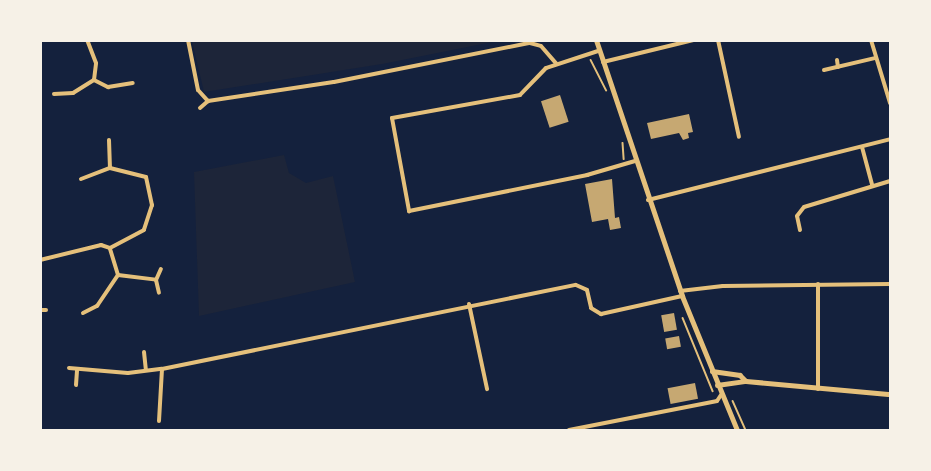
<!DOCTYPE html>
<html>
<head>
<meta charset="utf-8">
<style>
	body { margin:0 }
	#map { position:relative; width:931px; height:471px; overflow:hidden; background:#14213d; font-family:Karla,sans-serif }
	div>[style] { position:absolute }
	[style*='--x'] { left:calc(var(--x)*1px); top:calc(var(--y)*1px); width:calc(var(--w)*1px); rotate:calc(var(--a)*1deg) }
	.green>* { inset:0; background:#1d2539 }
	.building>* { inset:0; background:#c6a872; transform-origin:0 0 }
	.path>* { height:1.5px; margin:-0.75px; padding:0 0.75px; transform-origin:0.75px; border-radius:0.75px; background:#e5c07b }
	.minor>* { height:4px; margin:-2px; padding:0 2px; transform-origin:2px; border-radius:2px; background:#e5c07b }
	.tertiary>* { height:4.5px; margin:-2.25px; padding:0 2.25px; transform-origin:2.25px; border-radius:2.25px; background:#e5c07b }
	.secondary>* { height:5px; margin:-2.5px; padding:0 2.5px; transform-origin:2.5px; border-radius:2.5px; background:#e5c07b }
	span { translate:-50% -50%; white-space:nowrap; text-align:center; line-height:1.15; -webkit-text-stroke:4.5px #f6f1e7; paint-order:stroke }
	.frame { position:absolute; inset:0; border:42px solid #f6f1e7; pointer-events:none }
</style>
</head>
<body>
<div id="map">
	<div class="green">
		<i style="clip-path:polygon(192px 41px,192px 40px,497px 41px,382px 64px,204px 92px)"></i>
		<i style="clip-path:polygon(284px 155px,289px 173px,306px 183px,333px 176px,355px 282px,199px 316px,194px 172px)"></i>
	</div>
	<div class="building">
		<i style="left:560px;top:95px;width:28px;height:20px;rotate:72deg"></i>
		<i style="clip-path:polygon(689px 114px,693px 132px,688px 133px,689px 138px,683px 140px,679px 133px,651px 139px,647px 123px)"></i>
		<i style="clip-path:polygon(612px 179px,615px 218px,619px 217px,621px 228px,610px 230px,608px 219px,592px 222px,585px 184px)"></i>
		<i style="left:674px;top:313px;width:17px;height:13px;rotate:80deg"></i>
		<i style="left:679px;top:336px;width:11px;height:14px;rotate:80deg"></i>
		<i style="left:695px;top:383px;width:16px;height:28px;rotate:79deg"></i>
	</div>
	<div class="path">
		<i style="--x:591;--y:60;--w:34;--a:63"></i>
		<i style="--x:623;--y:143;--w:16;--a:86"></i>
		<i style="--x:683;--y:318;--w:79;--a:67.7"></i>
		<i style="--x:733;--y:401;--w:32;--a:66"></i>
	</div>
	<div class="minor">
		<i style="--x:188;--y:40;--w:51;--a:78.7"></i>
		<i style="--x:198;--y:90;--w:15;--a:48"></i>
		<i style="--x:718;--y:40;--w:99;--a:77.8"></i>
		<i style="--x:871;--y:40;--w:66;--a:73.2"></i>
		<i style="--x:598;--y:51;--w:55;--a:161.9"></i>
		<i style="--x:546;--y:68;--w:37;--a:134"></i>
		<i style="--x:520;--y:95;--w:130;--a:169.8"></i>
		<i style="--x:392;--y:118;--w:95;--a:79.6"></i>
		<i style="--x:409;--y:211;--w:182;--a:-11.4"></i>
		<i style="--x:587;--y:175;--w:50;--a:-16.3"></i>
		<i style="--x:837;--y:60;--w:7;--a:82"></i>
		<i style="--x:603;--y:62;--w:93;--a:-13.7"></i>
		<i style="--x:824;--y:70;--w:52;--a:-13.2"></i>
		<i style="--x:94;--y:80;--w:16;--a:27"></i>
		<i style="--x:108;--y:87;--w:25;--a:-9"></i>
		<i style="--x:54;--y:94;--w:19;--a:-3"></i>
		<i style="--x:73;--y:93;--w:25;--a:-32"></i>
		<i style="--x:94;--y:80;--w:17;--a:-83"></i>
		<i style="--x:96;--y:63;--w:25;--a:-111"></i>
		<i style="--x:200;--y:108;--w:11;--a:-41"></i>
		<i style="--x:208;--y:101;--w:127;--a:-8.6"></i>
		<i style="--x:334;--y:82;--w:200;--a:-11.3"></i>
		<i style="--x:530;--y:43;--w:11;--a:15"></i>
		<i style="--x:541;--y:46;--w:23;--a:49"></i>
		<i style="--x:109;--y:140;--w:28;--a:88"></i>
		<i style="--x:110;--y:168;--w:37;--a:14"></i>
		<i style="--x:146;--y:177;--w:29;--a:78"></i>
		<i style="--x:152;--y:205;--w:26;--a:108"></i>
		<i style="--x:144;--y:230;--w:38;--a:152"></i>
		<i style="--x:862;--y:147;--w:39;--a:75"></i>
		<i style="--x:81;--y:179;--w:31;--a:-21"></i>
		<i style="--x:648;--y:200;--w:250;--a:-14.1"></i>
		<i style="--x:800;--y:230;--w:14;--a:-102"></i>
		<i style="--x:797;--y:216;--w:11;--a:-52"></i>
		<i style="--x:804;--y:207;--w:90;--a:-16.8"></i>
		<i style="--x:40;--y:260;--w:63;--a:-13.8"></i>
		<i style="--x:101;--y:245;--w:9;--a:18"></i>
		<i style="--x:118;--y:275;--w:38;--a:7"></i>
		<i style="--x:156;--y:280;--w:13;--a:77"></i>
		<i style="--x:156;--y:280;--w:12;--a:-66"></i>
		<i style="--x:680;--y:291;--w:43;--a:-6.6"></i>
		<i style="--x:723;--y:286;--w:167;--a:-0.7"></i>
		<i style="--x:469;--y:304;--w:87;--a:78"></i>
		<i style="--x:40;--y:310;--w:6;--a:0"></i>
		<i style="--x:83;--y:313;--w:16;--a:-27"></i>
		<i style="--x:97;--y:306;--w:37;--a:-56"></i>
		<i style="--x:118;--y:275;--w:28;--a:-107"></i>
		<i style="--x:144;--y:352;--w:18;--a:84"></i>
		<i style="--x:69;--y:368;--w:59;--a:4.8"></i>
		<i style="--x:128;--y:373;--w:34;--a:-7"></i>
		<i style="--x:162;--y:369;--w:422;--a:-11.5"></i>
		<i style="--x:576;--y:285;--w:12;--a:24"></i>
		<i style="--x:587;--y:290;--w:18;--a:77"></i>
		<i style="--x:591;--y:308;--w:12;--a:31"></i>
		<i style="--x:601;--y:314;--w:83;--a:-12.5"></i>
		<i style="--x:76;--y:385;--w:16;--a:-86"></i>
		<i style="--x:818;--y:389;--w:105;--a:-90"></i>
		<i style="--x:159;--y:421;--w:52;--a:-86.7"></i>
		<i style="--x:569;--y:430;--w:151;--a:-11.1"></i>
		<i style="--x:717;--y:401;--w:7;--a:-56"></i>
	</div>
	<div class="tertiary">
		<i style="--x:712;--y:371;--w:28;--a:8"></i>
		<i style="--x:740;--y:375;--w:8;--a:45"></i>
		<i style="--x:717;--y:385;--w:29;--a:-8"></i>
		<i style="--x:746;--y:381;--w:145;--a:5.2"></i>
	</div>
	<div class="secondary">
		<i style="--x:596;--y:40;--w:270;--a:71.4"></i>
		<i style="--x:682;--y:296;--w:145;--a:67.7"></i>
	</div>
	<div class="frame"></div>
</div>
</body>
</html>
